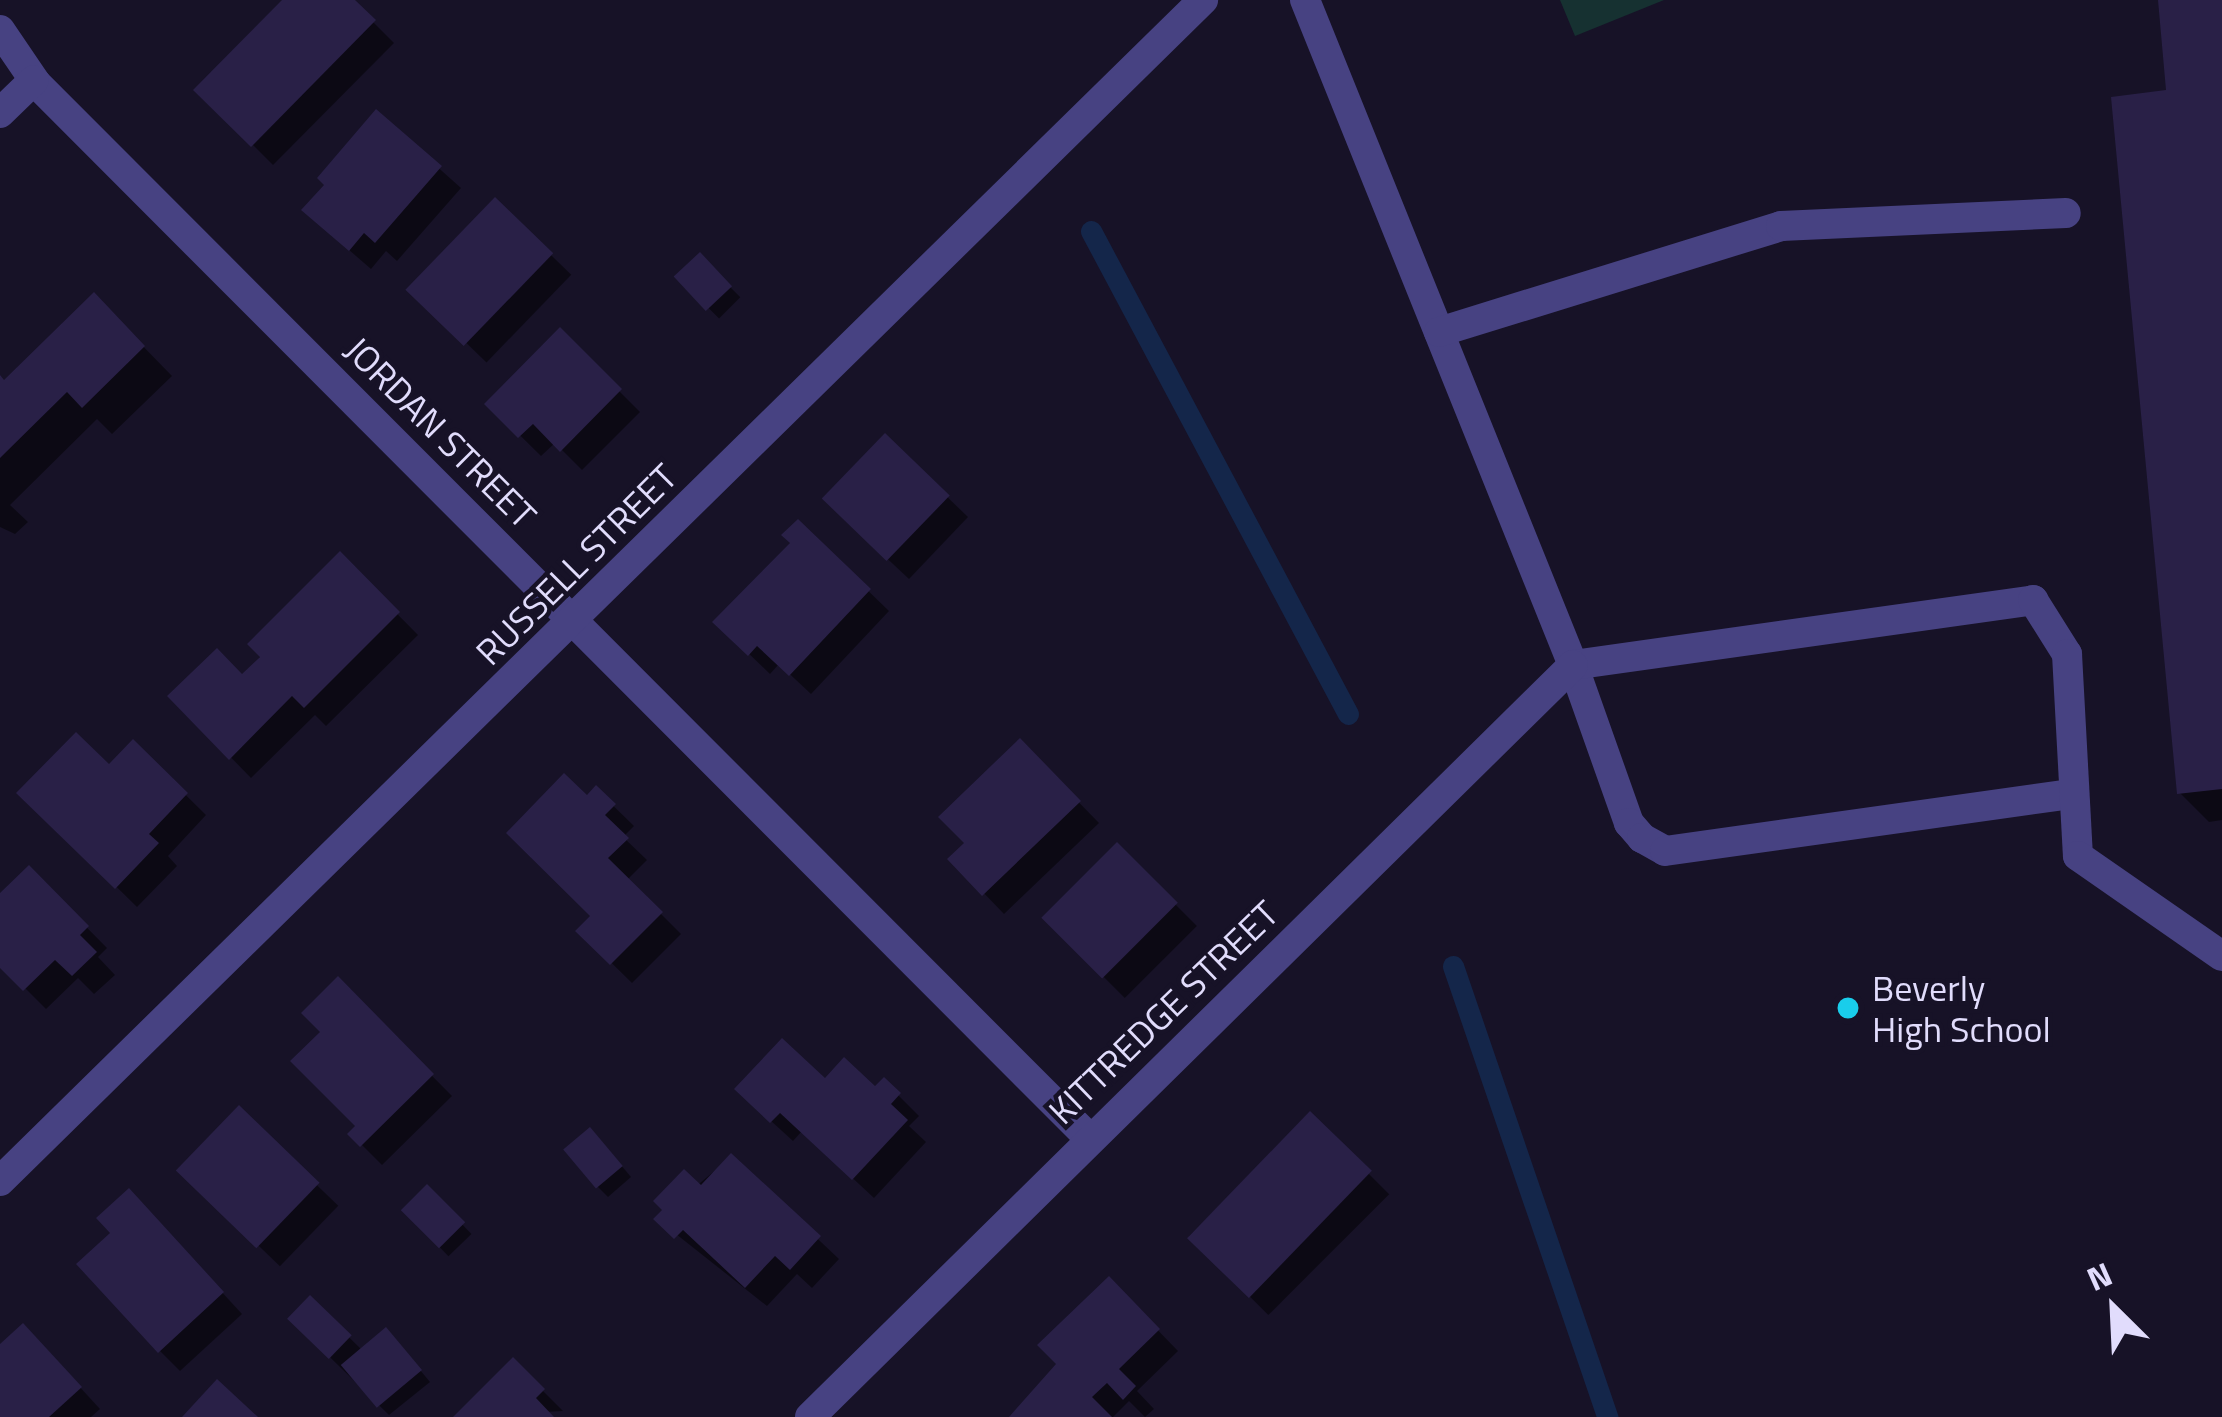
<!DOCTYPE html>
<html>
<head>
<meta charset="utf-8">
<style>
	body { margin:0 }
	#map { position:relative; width:2222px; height:1417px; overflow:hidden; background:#171227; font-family:"Titillium Web",sans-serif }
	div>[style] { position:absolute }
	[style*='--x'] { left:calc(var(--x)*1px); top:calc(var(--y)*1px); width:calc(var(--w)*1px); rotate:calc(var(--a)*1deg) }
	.green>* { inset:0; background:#163131 }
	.shadow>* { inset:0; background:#0007; transform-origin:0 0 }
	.stream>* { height:21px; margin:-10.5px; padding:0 10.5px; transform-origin:10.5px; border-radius:10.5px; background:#14264a }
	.building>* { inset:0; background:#292047; transform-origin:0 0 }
	.minor>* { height:30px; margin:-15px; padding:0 15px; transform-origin:15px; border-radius:15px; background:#474282 }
	.dots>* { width:33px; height:33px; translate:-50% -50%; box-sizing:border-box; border:6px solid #171227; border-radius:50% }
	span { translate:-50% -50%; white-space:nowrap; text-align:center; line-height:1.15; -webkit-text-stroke:9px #171227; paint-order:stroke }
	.street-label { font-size:36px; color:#e1dcfc }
	.poi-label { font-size:36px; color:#e1dcfc }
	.left { translate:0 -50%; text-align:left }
	.north { position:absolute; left:2054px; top:1249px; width:120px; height:120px; -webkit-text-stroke:9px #171227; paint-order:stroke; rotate:336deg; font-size:33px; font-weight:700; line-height:48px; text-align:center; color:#e1dcfc }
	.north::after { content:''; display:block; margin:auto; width:42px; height:54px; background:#e1dcfc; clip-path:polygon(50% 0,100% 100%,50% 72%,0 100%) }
</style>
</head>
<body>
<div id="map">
	<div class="green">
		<i style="clip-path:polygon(1560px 0,1664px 0,1575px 36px)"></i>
	</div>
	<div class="shadow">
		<i style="clip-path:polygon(286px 0,351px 0,394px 43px,273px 165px,198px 90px)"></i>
		<i style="clip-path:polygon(2161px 0,2222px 0,2222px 820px,2209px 822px,2180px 793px,2169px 93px)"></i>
		<i style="clip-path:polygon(377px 113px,461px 188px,397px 261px,386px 251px,371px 269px,326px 230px,328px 185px)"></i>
		<i style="left:495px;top:201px;width:106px;height:122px;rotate:44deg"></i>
		<i style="left:700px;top:257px;width:57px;height:30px;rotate:45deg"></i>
		<i style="clip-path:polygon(94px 296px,172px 376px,112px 434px,97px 419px,10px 505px,28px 522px,15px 534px,0 527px,0 379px,5px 383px)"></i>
		<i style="clip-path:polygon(560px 332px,640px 412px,582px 470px,555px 443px,541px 456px,488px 404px)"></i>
		<i style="clip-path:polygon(885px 437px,968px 517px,909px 579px,846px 520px)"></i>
		<i style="clip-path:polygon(798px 523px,889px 611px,811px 694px,779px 664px,770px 674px,716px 622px,794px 543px)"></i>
		<i style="clip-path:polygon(340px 556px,418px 635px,326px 726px,315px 715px,251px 778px,171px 696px,243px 678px)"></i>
		<i style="clip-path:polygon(1020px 742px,1099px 823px,1004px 914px,951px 859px,968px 843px)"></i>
		<i style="clip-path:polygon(133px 743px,206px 815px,168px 856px,177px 866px,137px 907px,21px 793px,109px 769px)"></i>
		<i style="clip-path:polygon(596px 789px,634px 826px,623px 837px,647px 860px,627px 880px,681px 934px,632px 983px,579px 931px,594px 916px,587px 800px)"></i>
		<i style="left:1117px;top:846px;width:113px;height:102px;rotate:45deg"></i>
		<i style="clip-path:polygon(29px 869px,107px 948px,98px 957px,115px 975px,94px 994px,78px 978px,46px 1009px,0 963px,0 897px)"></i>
		<i style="clip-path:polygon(338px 981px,452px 1096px,382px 1165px,351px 1134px,360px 1126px)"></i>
		<i style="clip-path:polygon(884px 1081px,919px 1116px,909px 1126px,926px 1142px,874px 1198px,802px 1131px,793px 1141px,758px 1109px,826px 1082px,875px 1090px)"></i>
		<i style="left:239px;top:1110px;width:138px;height:84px;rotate:44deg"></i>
		<i style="left:1310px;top:1115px;width:112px;height:171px;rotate:45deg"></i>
		<i style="clip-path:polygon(600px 1140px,631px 1177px,608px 1197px,598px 1187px)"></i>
		<i style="clip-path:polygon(731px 1157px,839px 1259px,812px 1288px,797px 1274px,767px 1306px,657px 1219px)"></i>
		<i style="left:427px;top:1188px;width:64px;height:32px;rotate:46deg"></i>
		<i style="clip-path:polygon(149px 1213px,242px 1314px,180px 1371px,160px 1351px,115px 1233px)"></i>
		<i style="clip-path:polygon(1109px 1280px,1178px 1351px,1137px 1391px,1154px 1409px,1145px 1417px,1129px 1401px,1113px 1417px,1013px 1417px,1060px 1365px)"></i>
		<i style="clip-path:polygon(310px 1299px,363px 1351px,396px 1341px,430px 1382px,389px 1415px,291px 1319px)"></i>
		<i style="clip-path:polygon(0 1347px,43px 1347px,100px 1409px,91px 1417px,0 1417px)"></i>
		<i style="clip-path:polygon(513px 1361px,563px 1411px,457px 1417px)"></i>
	</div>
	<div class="stream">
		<i style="--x:1091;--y:231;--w:547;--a:61.98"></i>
		<i style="--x:1453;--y:966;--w:477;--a:71.1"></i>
	</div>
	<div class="building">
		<i style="clip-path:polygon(282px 0,355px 0,376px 20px,251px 147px,193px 90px)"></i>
		<i style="clip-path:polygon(2158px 0,2222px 0,2222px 789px,2177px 794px,2111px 97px,2166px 90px)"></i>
		<i style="clip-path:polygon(376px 109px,442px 166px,375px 243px,364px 233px,349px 251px,301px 210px,324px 185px,317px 178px)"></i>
		<i style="left:495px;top:197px;width:81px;height:129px;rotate:44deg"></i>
		<i style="left:700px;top:252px;width:47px;height:36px;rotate:47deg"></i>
		<i style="clip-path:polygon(94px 292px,145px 346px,82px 408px,67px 392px,0 458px,0 375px,4px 380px)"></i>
		<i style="clip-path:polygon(560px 327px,622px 389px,560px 452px,533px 424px,518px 438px,484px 404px)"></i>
		<i style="left:885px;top:433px;width:90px;height:91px;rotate:44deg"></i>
		<i style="clip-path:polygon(798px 519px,871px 589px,789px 676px,757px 646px,748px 656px,712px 622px,790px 543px,781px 535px)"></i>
		<i style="clip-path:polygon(340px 551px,400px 612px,304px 708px,292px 696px,229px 760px,167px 696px,217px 648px,242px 674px,260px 657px,247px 644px)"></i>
		<i style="clip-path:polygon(76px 732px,109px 764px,133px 739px,188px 793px,149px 834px,159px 843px,115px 889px,16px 793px)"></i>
		<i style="clip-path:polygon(1020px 738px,1081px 801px,982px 896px,947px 859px,964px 843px,938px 817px)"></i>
		<i style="clip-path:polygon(564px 773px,587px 795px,596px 785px,616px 804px,605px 815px,629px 838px,608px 858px,663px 912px,610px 965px,575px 931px,590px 916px,506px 833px)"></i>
		<i style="left:1117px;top:842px;width:86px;height:107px;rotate:45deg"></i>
		<i style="clip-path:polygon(29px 865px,89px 926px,80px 935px,97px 952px,72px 976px,55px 960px,23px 991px,0 968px,0 893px)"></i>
		<i style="clip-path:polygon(338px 976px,434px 1074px,360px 1147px,347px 1134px,355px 1126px,290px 1061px,320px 1032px,301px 1013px)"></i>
		<i style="clip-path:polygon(782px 1038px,825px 1078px,844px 1057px,875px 1086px,884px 1077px,901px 1093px,891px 1104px,908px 1120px,852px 1180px,780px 1113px,770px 1123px,734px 1089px)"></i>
		<i style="left:239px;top:1105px;width:112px;height:91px;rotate:44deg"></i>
		<i style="left:1310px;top:1111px;width:86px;height:177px;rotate:44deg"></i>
		<i style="left:590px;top:1127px;width:51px;height:35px;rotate:50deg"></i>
		<i style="clip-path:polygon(731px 1153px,821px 1236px,790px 1270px,775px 1256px,745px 1288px,683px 1230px,674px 1239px,653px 1219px,662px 1210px,653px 1201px,684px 1169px,701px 1185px)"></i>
		<i style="left:427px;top:1184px;width:54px;height:37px;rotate:45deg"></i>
		<i style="clip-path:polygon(129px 1188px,224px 1292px,158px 1353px,76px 1264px,110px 1233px,96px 1218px)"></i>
		<i style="clip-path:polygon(1109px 1276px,1160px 1329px,1119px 1369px,1136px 1386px,1123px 1400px,1107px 1383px,1092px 1397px,1112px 1417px,1009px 1417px,1056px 1364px,1037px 1345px)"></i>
		<i style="left:310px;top:1295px;width:58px;height:33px;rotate:44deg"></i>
		<i style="clip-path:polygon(23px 1323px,82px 1387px,49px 1417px,0 1417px,0 1344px)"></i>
		<i style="left:386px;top:1327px;width:56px;height:59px;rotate:50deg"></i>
		<i style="clip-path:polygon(513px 1357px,545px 1389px,536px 1398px,554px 1417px,453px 1417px)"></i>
		<i style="clip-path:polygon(217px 1379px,258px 1417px,182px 1417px)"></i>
	</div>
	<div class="minor">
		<i style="--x:1305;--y:0;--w:717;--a:68.05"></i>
		<i style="--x:1573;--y:665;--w:168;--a:70.5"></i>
		<i style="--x:1629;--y:823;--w:20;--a:49"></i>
		<i style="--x:1642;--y:838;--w:26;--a:29"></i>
		<i style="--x:1665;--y:851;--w:409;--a:-8"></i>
		<i style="--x:0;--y:30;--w:64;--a:55.8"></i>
		<i style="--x:36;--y:83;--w:1491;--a:45.05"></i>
		<i style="--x:0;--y:113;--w:47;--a:-44.1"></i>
		<i style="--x:1439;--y:332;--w:358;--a:-17.2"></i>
		<i style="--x:1781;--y:226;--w:285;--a:-2.6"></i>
		<i style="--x:1573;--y:665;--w:465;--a:-8"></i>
		<i style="--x:2033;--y:600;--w:64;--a:57.8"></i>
		<i style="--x:2067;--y:654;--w:202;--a:86.9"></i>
		<i style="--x:2078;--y:856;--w:175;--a:34.8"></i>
		<i style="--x:0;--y:1181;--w:1686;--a:-44.47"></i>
		<i style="--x:810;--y:1417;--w:1071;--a:-44.58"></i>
	</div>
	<div class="dots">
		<i style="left:1848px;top:1008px;background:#19cdeb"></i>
	</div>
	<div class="street-label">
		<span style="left:441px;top:432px;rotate:45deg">JORDAN STREET</span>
		<span style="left:576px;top:564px;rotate:-45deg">RUSSELL STREET</span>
		<span style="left:1163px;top:1012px;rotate:-44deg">KITTREDGE STREET</span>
	</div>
	<div class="poi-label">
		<span class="left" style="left:1872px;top:1008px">Beverly<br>High School</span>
	</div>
	<div class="north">N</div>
</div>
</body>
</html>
